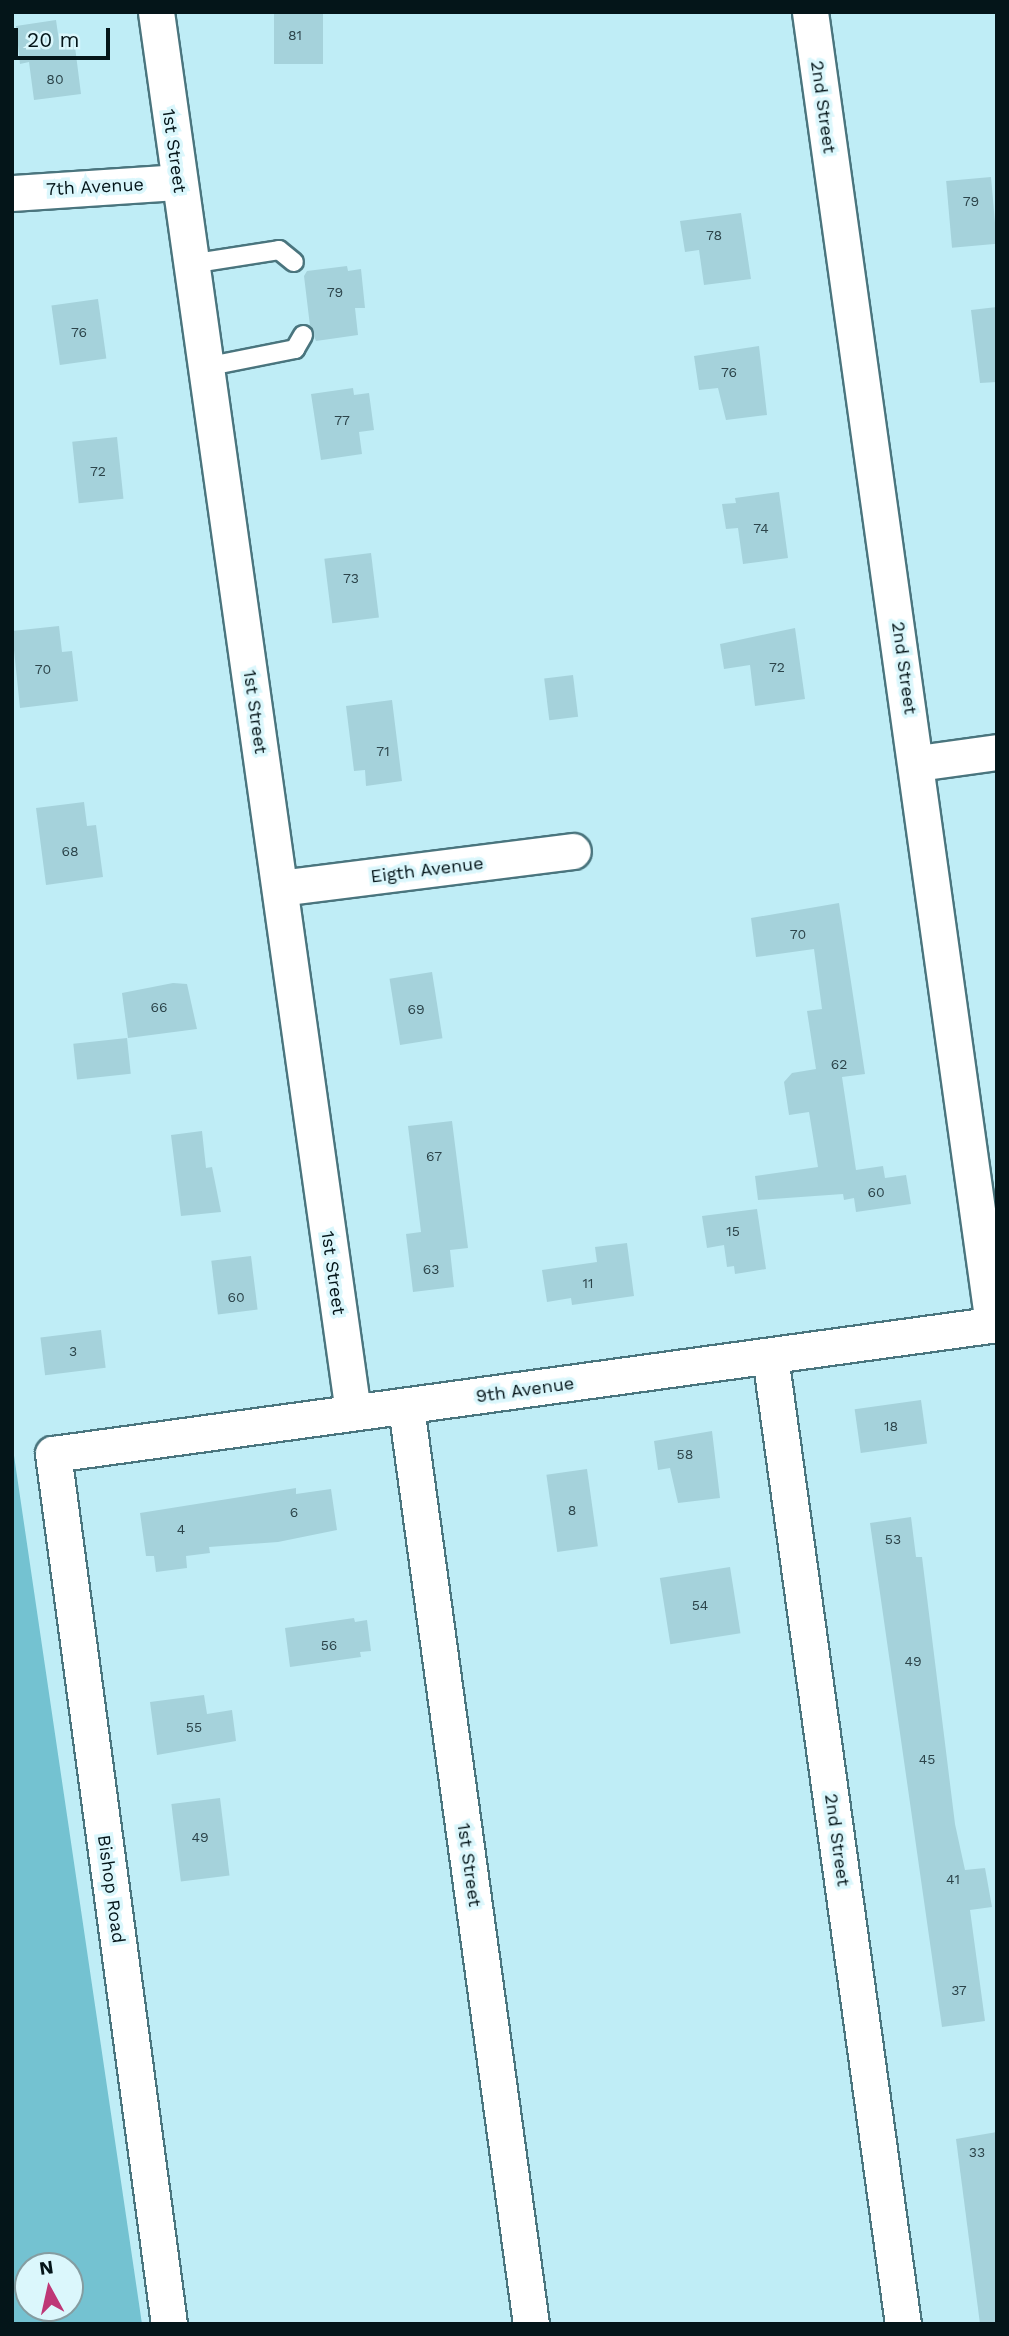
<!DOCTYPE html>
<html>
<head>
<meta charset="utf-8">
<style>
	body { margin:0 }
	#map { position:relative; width:1009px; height:2336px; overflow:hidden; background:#bfedf6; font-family:"Work Sans",sans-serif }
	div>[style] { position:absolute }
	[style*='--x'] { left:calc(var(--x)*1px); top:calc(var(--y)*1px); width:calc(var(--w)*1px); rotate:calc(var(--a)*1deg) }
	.green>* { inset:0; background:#74c2d1 }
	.building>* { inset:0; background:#a5d2db; transform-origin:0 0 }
	.roads { filter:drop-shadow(2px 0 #4a757e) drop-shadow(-2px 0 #4a757e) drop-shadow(0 2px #4a757e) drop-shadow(0 -2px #4a757e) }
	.service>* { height:18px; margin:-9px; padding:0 9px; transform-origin:9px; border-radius:9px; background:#fff }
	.minor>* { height:35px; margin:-17.5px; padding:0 17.5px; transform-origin:17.5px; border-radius:17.5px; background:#fff }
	span { translate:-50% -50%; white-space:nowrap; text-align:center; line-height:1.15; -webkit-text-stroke:7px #dbf7fc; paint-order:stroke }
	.number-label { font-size:14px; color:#2c444a }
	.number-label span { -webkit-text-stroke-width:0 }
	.street-label { font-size:18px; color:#041519 }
	.frame { position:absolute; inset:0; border:14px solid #041519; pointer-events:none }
	.north { position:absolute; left:14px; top:2252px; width:70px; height:70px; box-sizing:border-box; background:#dbf7fc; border:2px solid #859da1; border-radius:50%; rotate:352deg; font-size:19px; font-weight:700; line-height:28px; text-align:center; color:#041519 }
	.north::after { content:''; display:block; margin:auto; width:24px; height:32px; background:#be3776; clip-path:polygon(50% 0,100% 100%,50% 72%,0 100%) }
	.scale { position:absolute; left:14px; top:28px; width:96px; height:32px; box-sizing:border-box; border:4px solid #041519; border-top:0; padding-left:9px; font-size:21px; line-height:24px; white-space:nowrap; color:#041519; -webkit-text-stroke:5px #dbf7fc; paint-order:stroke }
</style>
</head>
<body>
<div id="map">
	<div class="green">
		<i style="clip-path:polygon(evenodd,12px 1442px,142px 2324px,12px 2324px,12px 1442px,28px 2266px,70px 2266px,70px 2308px,28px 2308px,28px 2266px)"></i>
	</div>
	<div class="building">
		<i style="left:274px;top:12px;width:49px;height:52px"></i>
		<i style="clip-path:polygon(56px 20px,59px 41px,74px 39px,81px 94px,34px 100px,29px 62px,20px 64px,16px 26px)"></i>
		<i style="left:991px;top:177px;width:67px;height:45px;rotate:85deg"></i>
		<i style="clip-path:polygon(741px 213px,751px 279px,704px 285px,699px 250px,685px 252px,680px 221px)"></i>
		<i style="clip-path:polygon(347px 266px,348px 271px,361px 269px,365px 308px,355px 308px,358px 335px,316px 341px,310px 326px,304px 276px,307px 271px)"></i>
		<i style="left:98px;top:299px;width:60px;height:47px;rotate:82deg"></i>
		<i style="clip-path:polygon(997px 307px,997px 382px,980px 383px,971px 310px)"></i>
		<i style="clip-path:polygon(759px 346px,767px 415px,726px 420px,718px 388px,699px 390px,694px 356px)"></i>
		<i style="clip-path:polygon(353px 388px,354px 395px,369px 393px,374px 430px,359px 432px,362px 454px,321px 460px,311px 394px)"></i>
		<i style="left:117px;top:437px;width:62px;height:45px;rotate:84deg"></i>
		<i style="clip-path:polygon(779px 492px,788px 558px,743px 564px,738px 528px,726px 529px,722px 504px,736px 503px,735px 498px)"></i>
		<i style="left:371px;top:553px;width:65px;height:47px;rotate:83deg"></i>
		<i style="clip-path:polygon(59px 626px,62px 652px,72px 651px,78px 701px,20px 708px,12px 631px)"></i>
		<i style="clip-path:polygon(795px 628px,805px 699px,755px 706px,750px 665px,724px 669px,720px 644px)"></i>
		<i style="left:573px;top:675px;width:42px;height:29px;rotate:83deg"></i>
		<i style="clip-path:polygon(392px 700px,402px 781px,366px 786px,365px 770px,354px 771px,346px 706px)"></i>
		<i style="clip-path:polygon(84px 802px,87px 826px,96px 825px,103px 877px,46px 885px,36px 808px)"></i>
		<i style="clip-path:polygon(839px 903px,865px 1074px,842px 1077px,856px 1170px,883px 1166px,885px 1178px,906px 1175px,911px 1204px,856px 1212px,854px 1198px,844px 1200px,843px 1194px,758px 1200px,755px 1176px,818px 1167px,809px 1112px,789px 1115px,784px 1082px,792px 1073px,816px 1069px,807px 1011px,822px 1009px,814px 949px,756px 957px,751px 918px)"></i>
		<i style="left:432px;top:972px;width:67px;height:43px;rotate:81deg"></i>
		<i style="clip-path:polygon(173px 983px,187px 984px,197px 1029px,128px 1038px,122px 993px)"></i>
		<i style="left:127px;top:1038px;width:36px;height:54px;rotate:84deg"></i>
		<i style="clip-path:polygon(452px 1121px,468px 1248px,450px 1250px,454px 1287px,413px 1292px,406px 1234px,421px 1232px,408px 1126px)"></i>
		<i style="clip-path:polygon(202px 1131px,206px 1168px,212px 1167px,221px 1212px,181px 1216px,171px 1135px)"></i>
		<i style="clip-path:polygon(757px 1209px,766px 1269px,735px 1274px,734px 1266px,727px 1267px,724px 1245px,707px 1248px,702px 1216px)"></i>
		<i style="clip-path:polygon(627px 1243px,634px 1296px,572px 1305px,571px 1298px,547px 1302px,542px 1270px,597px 1262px,595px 1247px)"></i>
		<i style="left:251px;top:1256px;width:54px;height:40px;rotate:83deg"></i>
		<i style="left:101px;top:1330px;width:38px;height:61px;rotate:83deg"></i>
		<i style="left:921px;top:1400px;width:44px;height:67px;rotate:82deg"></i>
		<i style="clip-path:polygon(712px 1431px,720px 1498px,678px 1503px,670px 1468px,658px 1470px,654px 1441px)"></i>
		<i style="left:587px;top:1469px;width:78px;height:41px;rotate:82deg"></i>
		<i style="clip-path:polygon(296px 1488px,296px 1494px,331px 1489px,337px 1530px,278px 1542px,209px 1547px,210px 1553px,186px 1556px,187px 1568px,156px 1572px,154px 1556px,146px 1556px,140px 1513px)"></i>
		<i style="clip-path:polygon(911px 1517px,916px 1557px,922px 1557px,955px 1824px,965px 1870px,985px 1868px,992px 1907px,970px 1910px,985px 2021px,942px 2027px,870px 1523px)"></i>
		<i style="left:730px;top:1567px;width:67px;height:71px;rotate:81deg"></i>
		<i style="clip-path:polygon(354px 1618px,355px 1622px,367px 1620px,371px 1651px,360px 1652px,361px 1657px,290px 1667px,285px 1628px)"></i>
		<i style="clip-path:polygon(204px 1695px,207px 1714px,232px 1710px,236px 1741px,157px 1755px,150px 1702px)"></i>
		<i style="left:220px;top:1798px;width:78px;height:49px;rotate:83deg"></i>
		<i style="clip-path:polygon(997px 2132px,997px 2324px,980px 2324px,956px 2139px)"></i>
	</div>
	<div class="roads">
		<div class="service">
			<i style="--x:190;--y:264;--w:90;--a:-8.9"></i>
			<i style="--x:279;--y:250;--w:19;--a:39"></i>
			<i style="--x:205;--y:367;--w:92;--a:-11.3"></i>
			<i style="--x:295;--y:349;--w:16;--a:-60"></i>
		</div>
		<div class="minor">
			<i style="--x:156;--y:12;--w:1414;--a:81.99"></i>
			<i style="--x:810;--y:12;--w:1325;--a:82.06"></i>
			<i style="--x:12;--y:193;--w:166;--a:-3.8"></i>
			<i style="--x:918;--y:763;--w:80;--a:-7.9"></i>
			<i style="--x:280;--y:888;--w:295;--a:-7.2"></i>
			<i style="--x:770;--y:1356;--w:977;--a:82.18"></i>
			<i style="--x:406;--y:1407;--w:925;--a:82.24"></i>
			<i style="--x:169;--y:2324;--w:878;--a:-97.59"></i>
			<i style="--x:53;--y:1454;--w:953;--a:-7.84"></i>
		</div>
	</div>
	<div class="number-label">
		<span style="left:295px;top:35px">81</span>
		<span style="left:55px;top:79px">80</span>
		<span style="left:971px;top:201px">79</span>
		<span style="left:714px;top:235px">78</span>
		<span style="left:335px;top:292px">79</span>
		<span style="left:79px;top:332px">76</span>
		<span style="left:729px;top:372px">76</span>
		<span style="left:342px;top:420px">77</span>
		<span style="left:98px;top:471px">72</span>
		<span style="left:761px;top:528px">74</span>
		<span style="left:351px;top:578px">73</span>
		<span style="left:777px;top:667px">72</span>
		<span style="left:43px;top:669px">70</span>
		<span style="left:383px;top:751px">71</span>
		<span style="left:70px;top:851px">68</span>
		<span style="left:798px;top:934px">70</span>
		<span style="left:159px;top:1007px">66</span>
		<span style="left:416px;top:1009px">69</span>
		<span style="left:839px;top:1064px">62</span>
		<span style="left:434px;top:1156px">67</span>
		<span style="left:876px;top:1192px">60</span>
		<span style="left:733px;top:1231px">15</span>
		<span style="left:431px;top:1269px">63</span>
		<span style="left:588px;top:1283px">11</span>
		<span style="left:236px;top:1297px">60</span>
		<span style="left:73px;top:1351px">3</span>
		<span style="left:891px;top:1426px">18</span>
		<span style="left:685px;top:1454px">58</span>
		<span style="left:572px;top:1510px">8</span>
		<span style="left:294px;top:1512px">6</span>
		<span style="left:181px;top:1529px">4</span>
		<span style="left:893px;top:1539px">53</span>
		<span style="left:700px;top:1605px">54</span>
		<span style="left:329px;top:1645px">56</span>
		<span style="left:913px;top:1661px">49</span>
		<span style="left:194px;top:1727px">55</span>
		<span style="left:927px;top:1759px">45</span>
		<span style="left:200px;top:1837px">49</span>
		<span style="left:953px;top:1879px">41</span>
		<span style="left:959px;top:1990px">37</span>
		<span style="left:977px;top:2152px">33</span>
	</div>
	<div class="street-label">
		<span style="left:823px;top:107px;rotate:82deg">2nd Street</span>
		<span style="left:174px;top:151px;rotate:82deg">1st Street</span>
		<span style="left:95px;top:187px;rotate:-3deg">7th Avenue</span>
		<span style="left:904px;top:668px;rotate:82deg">2nd Street</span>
		<span style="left:255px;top:712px;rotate:82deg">1st Street</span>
		<span style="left:427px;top:870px;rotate:-7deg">Eigth Avenue</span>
		<span style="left:333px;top:1273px;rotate:82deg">1st Street</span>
		<span style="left:525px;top:1390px;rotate:-8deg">9th Avenue</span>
		<span style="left:837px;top:1840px;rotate:82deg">2nd Street</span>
		<span style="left:469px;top:1865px;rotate:82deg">1st Street</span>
		<span style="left:111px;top:1889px;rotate:82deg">Bishop Road</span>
	</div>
	<div class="frame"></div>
	<div class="north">N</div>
	<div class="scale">20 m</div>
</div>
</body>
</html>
